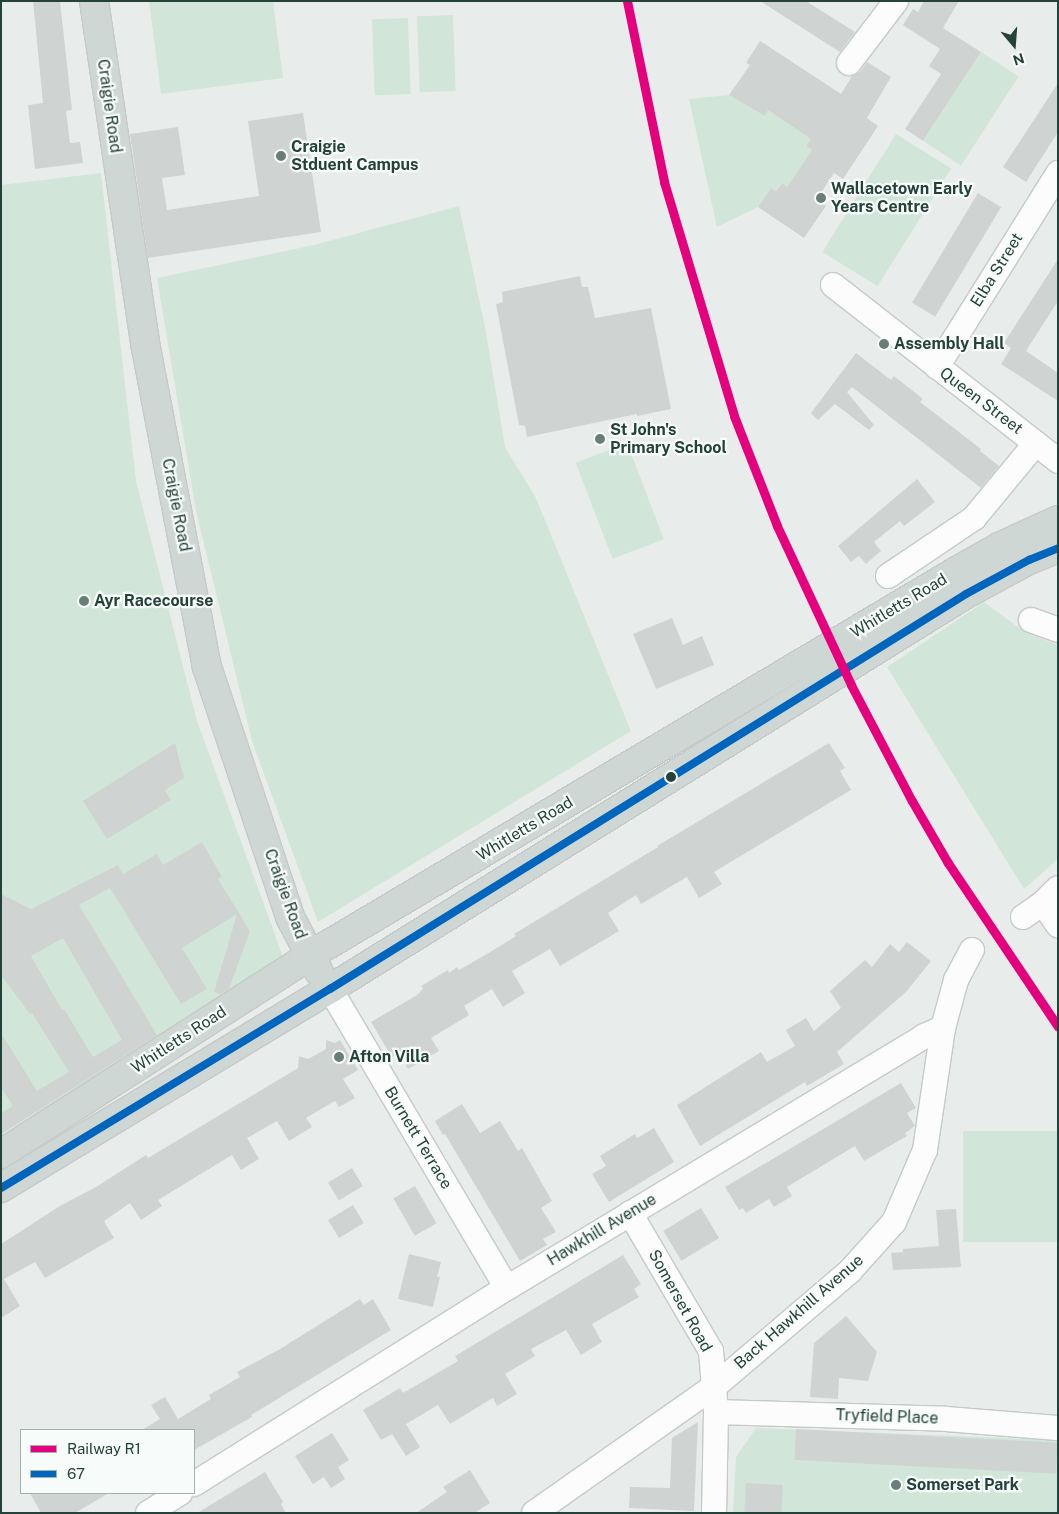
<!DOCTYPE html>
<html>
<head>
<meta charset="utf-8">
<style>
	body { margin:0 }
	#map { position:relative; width:1059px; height:1514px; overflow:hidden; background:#e8edeb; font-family:"Public Sans",sans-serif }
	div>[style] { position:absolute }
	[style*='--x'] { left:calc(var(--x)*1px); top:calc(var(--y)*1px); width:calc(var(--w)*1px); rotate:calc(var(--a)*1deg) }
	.green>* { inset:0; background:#d1e6d8; transform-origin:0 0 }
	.building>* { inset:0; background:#cfd4d2; transform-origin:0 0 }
	.roads { filter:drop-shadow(1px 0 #c5cac8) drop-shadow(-1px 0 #c5cac8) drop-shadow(0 1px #c5cac8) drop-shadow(0 -1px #c5cac8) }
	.minor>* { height:24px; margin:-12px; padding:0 12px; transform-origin:12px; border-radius:12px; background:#fcfcfc }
	.major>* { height:28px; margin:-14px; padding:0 14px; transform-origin:14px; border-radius:14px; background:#cfd7d5 }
	.bus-1>* { height:8px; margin:-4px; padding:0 4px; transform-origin:4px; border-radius:4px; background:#0065bd }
	.rail-1>* { height:9px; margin:-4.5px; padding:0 4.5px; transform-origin:4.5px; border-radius:4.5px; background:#e5007d }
	.dots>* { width:14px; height:14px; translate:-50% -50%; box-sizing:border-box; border:2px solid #f7fbf9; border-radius:50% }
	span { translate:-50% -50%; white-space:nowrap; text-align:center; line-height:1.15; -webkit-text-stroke:4.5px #f7fbf9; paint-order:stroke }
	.street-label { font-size:16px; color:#24423a }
	.poi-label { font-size:16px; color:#24423a; font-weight:700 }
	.left { translate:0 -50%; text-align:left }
	.frame { position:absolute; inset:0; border:2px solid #24423a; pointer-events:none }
	.legend { position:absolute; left:20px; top:1429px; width:175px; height:65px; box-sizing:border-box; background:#f7fbf9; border:1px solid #a3b1ad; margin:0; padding:6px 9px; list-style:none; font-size:15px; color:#24423a }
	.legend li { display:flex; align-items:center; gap:10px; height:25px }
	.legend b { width:25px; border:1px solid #a3b1ad }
	.north { position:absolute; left:989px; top:20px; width:50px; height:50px; -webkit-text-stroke:4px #f7fbf9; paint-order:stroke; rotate:162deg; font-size:14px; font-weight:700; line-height:20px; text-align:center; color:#24423a }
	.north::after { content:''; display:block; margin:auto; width:18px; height:22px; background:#24423a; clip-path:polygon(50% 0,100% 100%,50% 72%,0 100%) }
</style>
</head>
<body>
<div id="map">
	<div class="green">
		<i style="clip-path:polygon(149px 1px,273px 1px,283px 78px,161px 94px)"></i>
		<i style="left:453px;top:15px;width:76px;height:36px;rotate:88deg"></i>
		<i style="left:408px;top:18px;width:76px;height:36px;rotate:88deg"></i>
		<i style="left:981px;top:52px;width:45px;height:106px;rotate:33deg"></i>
		<i style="clip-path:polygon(729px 95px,765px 115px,768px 110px,812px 138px,806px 146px,812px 150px,787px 187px,781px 183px,776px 191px,771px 188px,758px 207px,717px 227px,689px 99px)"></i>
		<i style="left:896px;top:134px;width:65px;height:139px;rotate:32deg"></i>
		<i style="clip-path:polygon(101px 173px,136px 481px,197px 721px,285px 962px,1px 1135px,1px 185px)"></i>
		<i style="clip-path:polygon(459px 206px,485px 327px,505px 447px,536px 498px,631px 731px,318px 922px,252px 741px,196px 511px,157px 278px,314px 245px)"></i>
		<i style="left:627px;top:443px;width:103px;height:55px;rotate:69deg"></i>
		<i style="clip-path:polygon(984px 602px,1025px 632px,1058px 645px,1058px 859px,1024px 889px,887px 667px)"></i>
		<i style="left:1058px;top:1131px;width:111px;height:95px;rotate:90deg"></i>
		<i style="clip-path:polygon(756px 1428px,1058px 1440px,1058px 1513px,733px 1513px,736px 1457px)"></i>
	</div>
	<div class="building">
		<i style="clip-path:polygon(33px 1px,60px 1px,72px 110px,66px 111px,70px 143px,80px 142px,83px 163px,35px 169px,28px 105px,43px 103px)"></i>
		<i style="clip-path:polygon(760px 1px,806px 1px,855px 32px,840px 52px)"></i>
		<i style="clip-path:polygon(924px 1px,959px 1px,943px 28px,981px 52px,923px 141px,905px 129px,941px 74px,929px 66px,940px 49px,903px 25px,913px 9px,918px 12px)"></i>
		<i style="clip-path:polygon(760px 41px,841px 94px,852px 76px,860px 72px,867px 62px,891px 77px,867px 118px,878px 126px,843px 179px,834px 173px,817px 199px,826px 206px,804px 238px,758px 207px,771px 188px,776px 191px,782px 183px,787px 187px,812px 150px,806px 146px,811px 139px,768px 110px,765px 116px,729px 95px,750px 65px,746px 63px)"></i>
		<i style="clip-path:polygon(1058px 83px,1058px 132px,1026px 182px,1003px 167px)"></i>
		<i style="clip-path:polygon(303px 113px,321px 232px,148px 258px,130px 134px,178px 127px,185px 175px,162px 178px,167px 210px,259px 196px,248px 121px)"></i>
		<i style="left:978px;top:193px;width:27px;height:128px;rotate:31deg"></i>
		<i style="clip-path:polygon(1058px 259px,1058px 301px,1026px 351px,1058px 373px,1058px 401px,1001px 364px,1011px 348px,1004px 343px)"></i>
		<i style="clip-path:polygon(580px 276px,582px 287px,588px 287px,595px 318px,651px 308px,671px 409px,637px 416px,637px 414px,527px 437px,525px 426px,519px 425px,496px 304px,503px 302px,502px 292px)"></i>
		<i style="clip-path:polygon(856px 353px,891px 380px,894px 376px,923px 399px,920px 402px,981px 449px,980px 451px,999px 466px,981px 488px,852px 387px,847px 392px,874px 425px,869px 430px,835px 404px,818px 420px,811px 413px)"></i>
		<i style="clip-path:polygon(917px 479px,935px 502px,904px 526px,900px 521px,874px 542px,881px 551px,866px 564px,859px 556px,851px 562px,838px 546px)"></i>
		<i style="clip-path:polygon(672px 618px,683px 645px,702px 636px,714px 665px,656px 689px,633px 634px)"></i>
		<i style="clip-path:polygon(175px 743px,184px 778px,165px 790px,171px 800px,107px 839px,83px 801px)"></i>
		<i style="clip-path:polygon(829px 743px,845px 768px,840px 771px,851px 790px,714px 872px,722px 884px,699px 898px,687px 877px,641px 904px,636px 895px,608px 913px,619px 931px,560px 966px,550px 949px,512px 971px,525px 993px,503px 1007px,492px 989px,464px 1006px,469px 1015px,431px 1038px,439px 1051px,408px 1069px,399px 1053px,392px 1057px,371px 1022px,417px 995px,423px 989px,421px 986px,448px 970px,449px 973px,457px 967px,459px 970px,487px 954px,516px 936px,514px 934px,658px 847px,657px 846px)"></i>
		<i style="clip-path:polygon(evenodd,202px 842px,222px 877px,218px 879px,250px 931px,229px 989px,220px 994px,214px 992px,237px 914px,182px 948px,207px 989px,181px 1004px,110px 888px,79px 905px,157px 1035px,1px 1134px,1px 1113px,13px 1106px,1px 1087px,1px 1033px,37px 1091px,69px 1072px,32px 1013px,30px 1014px,1px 975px,1px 894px,31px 909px,118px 865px,123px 874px,157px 854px,163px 865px,202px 842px,63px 938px,122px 1040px,93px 1057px,64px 1009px,62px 1010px,31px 956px,63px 938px)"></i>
		<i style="clip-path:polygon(907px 942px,931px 961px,906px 992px,837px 1052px,844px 1064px,807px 1086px,805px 1082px,700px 1146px,677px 1105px,761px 1052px,767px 1062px,795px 1046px,786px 1030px,806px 1018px,814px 1031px,841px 1008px,830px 991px,865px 960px,872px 967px,890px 944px,899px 952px)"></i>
		<i style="clip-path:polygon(326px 1040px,335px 1043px,340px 1040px,358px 1070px,343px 1079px,355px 1098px,339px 1107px,335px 1101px,306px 1118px,312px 1127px,289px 1141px,277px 1121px,247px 1138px,259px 1159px,241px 1170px,232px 1155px,158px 1200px,162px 1206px,141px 1220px,130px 1203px,104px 1221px,114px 1238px,45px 1278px,35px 1262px,4px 1279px,20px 1306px,1px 1318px,1px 1244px,60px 1206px,96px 1187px,146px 1155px,148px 1158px,298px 1068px,299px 1056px,308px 1059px,326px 1049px)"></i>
		<i style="clip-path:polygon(901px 1083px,916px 1108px,907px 1113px,915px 1126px,905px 1133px,907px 1136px,864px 1161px,855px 1146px,787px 1187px,792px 1196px,774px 1207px,769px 1199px,746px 1213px,743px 1208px,739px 1210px,725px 1187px)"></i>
		<i style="clip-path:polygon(462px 1104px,480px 1133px,500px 1121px,518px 1151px,522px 1148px,552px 1201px,541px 1208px,556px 1232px,543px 1239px,547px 1245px,520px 1261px,445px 1134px,443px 1135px,435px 1121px)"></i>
		<i style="clip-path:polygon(654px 1128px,674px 1162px,609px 1202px,592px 1174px,606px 1166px,600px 1156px,635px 1134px,637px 1138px)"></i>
		<i style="left:352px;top:1168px;width:21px;height:28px;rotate:59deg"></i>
		<i style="left:415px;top:1186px;width:43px;height:25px;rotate:60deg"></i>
		<i style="left:353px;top:1205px;width:21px;height:29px;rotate:59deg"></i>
		<i style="left:701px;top:1208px;width:35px;height:44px;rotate:59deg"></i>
		<i style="clip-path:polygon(956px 1209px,961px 1267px,893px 1270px,891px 1253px,903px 1252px,903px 1249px,939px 1246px,936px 1210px)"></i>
		<i style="clip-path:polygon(409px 1254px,441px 1262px,437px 1277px,440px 1277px,433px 1307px,398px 1299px)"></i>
		<i style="clip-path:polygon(623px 1255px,641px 1284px,634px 1289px,639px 1297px,592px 1324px,602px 1342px,581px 1355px,566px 1330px,531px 1349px,535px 1356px,505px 1374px,517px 1394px,497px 1406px,493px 1398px,450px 1424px,438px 1405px,406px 1424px,420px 1447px,406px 1456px,392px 1434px,381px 1440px,363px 1410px,400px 1388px,403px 1393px,458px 1361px,455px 1356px)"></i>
		<i style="clip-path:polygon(360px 1299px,364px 1305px,373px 1299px,391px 1330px,251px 1415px,252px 1417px,194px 1450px,194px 1430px,142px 1430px,160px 1419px,151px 1405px,165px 1397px,178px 1419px,211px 1399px,209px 1395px,240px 1377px,237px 1372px,280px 1349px)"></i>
		<i style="clip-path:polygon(846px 1316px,877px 1352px,868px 1381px,839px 1378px,838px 1399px,810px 1397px,814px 1343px)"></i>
		<i style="clip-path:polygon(698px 1422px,694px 1511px,629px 1508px,630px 1487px,670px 1488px,672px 1438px)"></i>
		<i style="left:796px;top:1429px;width:262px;height:31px;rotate:3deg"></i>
		<i style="clip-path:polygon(332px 1433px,349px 1460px,338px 1467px,345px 1479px,331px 1488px,324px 1477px,313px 1484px,295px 1456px)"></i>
		<i style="clip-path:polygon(470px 1470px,490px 1503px,474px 1513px,416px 1513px,447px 1492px,443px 1487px)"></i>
		<i style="clip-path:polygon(265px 1472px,283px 1502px,281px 1504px,286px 1513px,197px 1513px)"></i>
		<i style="left:746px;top:1483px;width:37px;height:30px;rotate:3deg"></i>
		<i style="clip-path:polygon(30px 1493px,109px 1493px,75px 1513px,41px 1513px)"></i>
	</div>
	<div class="roads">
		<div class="minor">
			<i style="--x:849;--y:63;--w:78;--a:-52.8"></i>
			<i style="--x:833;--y:285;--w:286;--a:38"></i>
			<i style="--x:937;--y:367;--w:229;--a:-58"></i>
			<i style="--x:888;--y:576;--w:104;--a:-34"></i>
			<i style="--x:974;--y:518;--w:97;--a:-50.4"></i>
			<i style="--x:1031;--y:620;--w:29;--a:20"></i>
			<i style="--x:1043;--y:903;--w:27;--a:56"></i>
			<i style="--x:1023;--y:917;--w:24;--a:-35"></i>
			<i style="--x:1043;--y:903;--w:21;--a:-45"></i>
			<i style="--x:330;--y:989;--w:347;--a:59.4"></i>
			<i style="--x:630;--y:1213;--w:160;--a:59.6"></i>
			<i style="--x:711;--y:1351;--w:61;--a:85.3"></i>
			<i style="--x:716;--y:1412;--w:101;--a:91.1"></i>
			<i style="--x:716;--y:1412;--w:230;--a:1.7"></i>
			<i style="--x:946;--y:1419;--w:112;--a:4.6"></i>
			<i style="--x:194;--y:1484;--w:369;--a:-32.1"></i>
			<i style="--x:507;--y:1288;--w:487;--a:-31.1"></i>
			<i style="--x:924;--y:1036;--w:21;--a:-23"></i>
			<i style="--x:943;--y:1028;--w:50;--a:-74.8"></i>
			<i style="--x:956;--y:980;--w:34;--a:-62"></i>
			<i style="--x:148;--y:1513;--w:38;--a:-32"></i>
			<i style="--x:534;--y:1513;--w:221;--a:-35.1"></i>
			<i style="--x:715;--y:1386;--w:177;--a:-40.4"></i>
			<i style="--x:850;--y:1271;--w:66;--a:-48.1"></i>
			<i style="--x:894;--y:1222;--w:78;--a:-66.7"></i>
			<i style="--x:925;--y:1150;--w:123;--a:-81.6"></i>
		</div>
		<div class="major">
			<i style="--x:94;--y:1;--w:351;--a:81.5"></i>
			<i style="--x:146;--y:348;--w:325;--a:79.2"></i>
			<i style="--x:207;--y:667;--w:263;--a:71.6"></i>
			<i style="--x:290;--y:917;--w:62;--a:62.2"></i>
			<i style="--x:1;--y:1154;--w:366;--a:-32.7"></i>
			<i style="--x:309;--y:956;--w:752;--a:-30.73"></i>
			<i style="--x:955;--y:572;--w:51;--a:-29.6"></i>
			<i style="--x:999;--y:547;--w:65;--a:-24.6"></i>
			<i style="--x:1;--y:1188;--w:385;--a:-31.2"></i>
			<i style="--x:330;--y:989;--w:749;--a:-31.84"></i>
			<i style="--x:966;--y:594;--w:72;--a:-28.4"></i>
			<i style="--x:1029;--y:560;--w:31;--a:-22"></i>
		</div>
	</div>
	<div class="bus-1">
		<i style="--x:1;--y:1188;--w:385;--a:-31.2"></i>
		<i style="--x:330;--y:989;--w:749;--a:-31.84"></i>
		<i style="--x:966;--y:594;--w:72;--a:-28.4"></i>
		<i style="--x:1029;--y:560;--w:31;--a:-22"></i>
	</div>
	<div class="rail-1">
		<i style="--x:627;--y:1;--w:185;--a:78.4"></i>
		<i style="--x:664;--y:182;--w:244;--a:73.3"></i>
		<i style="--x:734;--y:416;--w:118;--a:68.6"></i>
		<i style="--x:777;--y:526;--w:175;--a:65"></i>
		<i style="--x:851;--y:685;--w:131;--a:62.3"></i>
		<i style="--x:912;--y:801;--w:72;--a:59.9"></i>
		<i style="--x:948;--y:863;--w:197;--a:56.1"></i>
	</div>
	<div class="dots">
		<i style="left:281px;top:156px;background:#697e78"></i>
		<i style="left:821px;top:198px;background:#697e78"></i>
		<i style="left:884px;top:344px;background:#697e78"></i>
		<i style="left:600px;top:439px;background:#697e78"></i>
		<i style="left:84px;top:601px;background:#697e78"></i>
		<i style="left:671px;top:777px;background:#24423a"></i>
		<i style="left:339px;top:1057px;background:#697e78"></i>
		<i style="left:896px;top:1485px;background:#697e78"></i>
	</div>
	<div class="street-label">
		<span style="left:109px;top:106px;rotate:82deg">Craigie Road</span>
		<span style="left:997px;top:270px;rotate:-58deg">Elba Street</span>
		<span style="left:981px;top:401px;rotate:37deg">Queen Street</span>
		<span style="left:176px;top:505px;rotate:79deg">Craigie Road</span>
		<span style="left:899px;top:606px;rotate:-31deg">Whitletts Road</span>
		<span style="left:525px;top:829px;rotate:-31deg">Whitletts Road</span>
		<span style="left:285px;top:894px;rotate:70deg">Craigie Road</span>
		<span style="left:179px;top:1040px;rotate:-33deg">Whitletts Road</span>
		<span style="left:418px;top:1138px;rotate:59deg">Burnett Terrace</span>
		<span style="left:602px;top:1230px;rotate:-31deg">Hawkhill Avenue</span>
		<span style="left:680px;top:1301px;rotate:61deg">Somerset Road</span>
		<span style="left:799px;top:1312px;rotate:-41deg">Back Hawkhill Avenue</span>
		<span style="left:887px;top:1417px;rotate:2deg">Tryfield Place</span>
	</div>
	<div class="poi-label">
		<span class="left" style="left:291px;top:156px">Craigie<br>Stduent Campus</span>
		<span class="left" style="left:831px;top:198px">Wallacetown Early<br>Years Centre</span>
		<span class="left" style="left:894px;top:344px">Assembly Hall</span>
		<span class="left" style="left:610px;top:439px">St John's<br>Primary School</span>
		<span class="left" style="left:94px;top:601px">Ayr Racecourse</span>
		<span class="left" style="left:349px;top:1057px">Afton Villa</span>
		<span class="left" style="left:906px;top:1485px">Somerset Park</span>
	</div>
	<div class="frame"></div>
	<ul class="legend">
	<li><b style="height:6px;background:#e5007d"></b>Railway R1</li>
	<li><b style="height:6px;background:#0065bd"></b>67</li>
	</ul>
	<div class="north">N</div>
</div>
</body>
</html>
